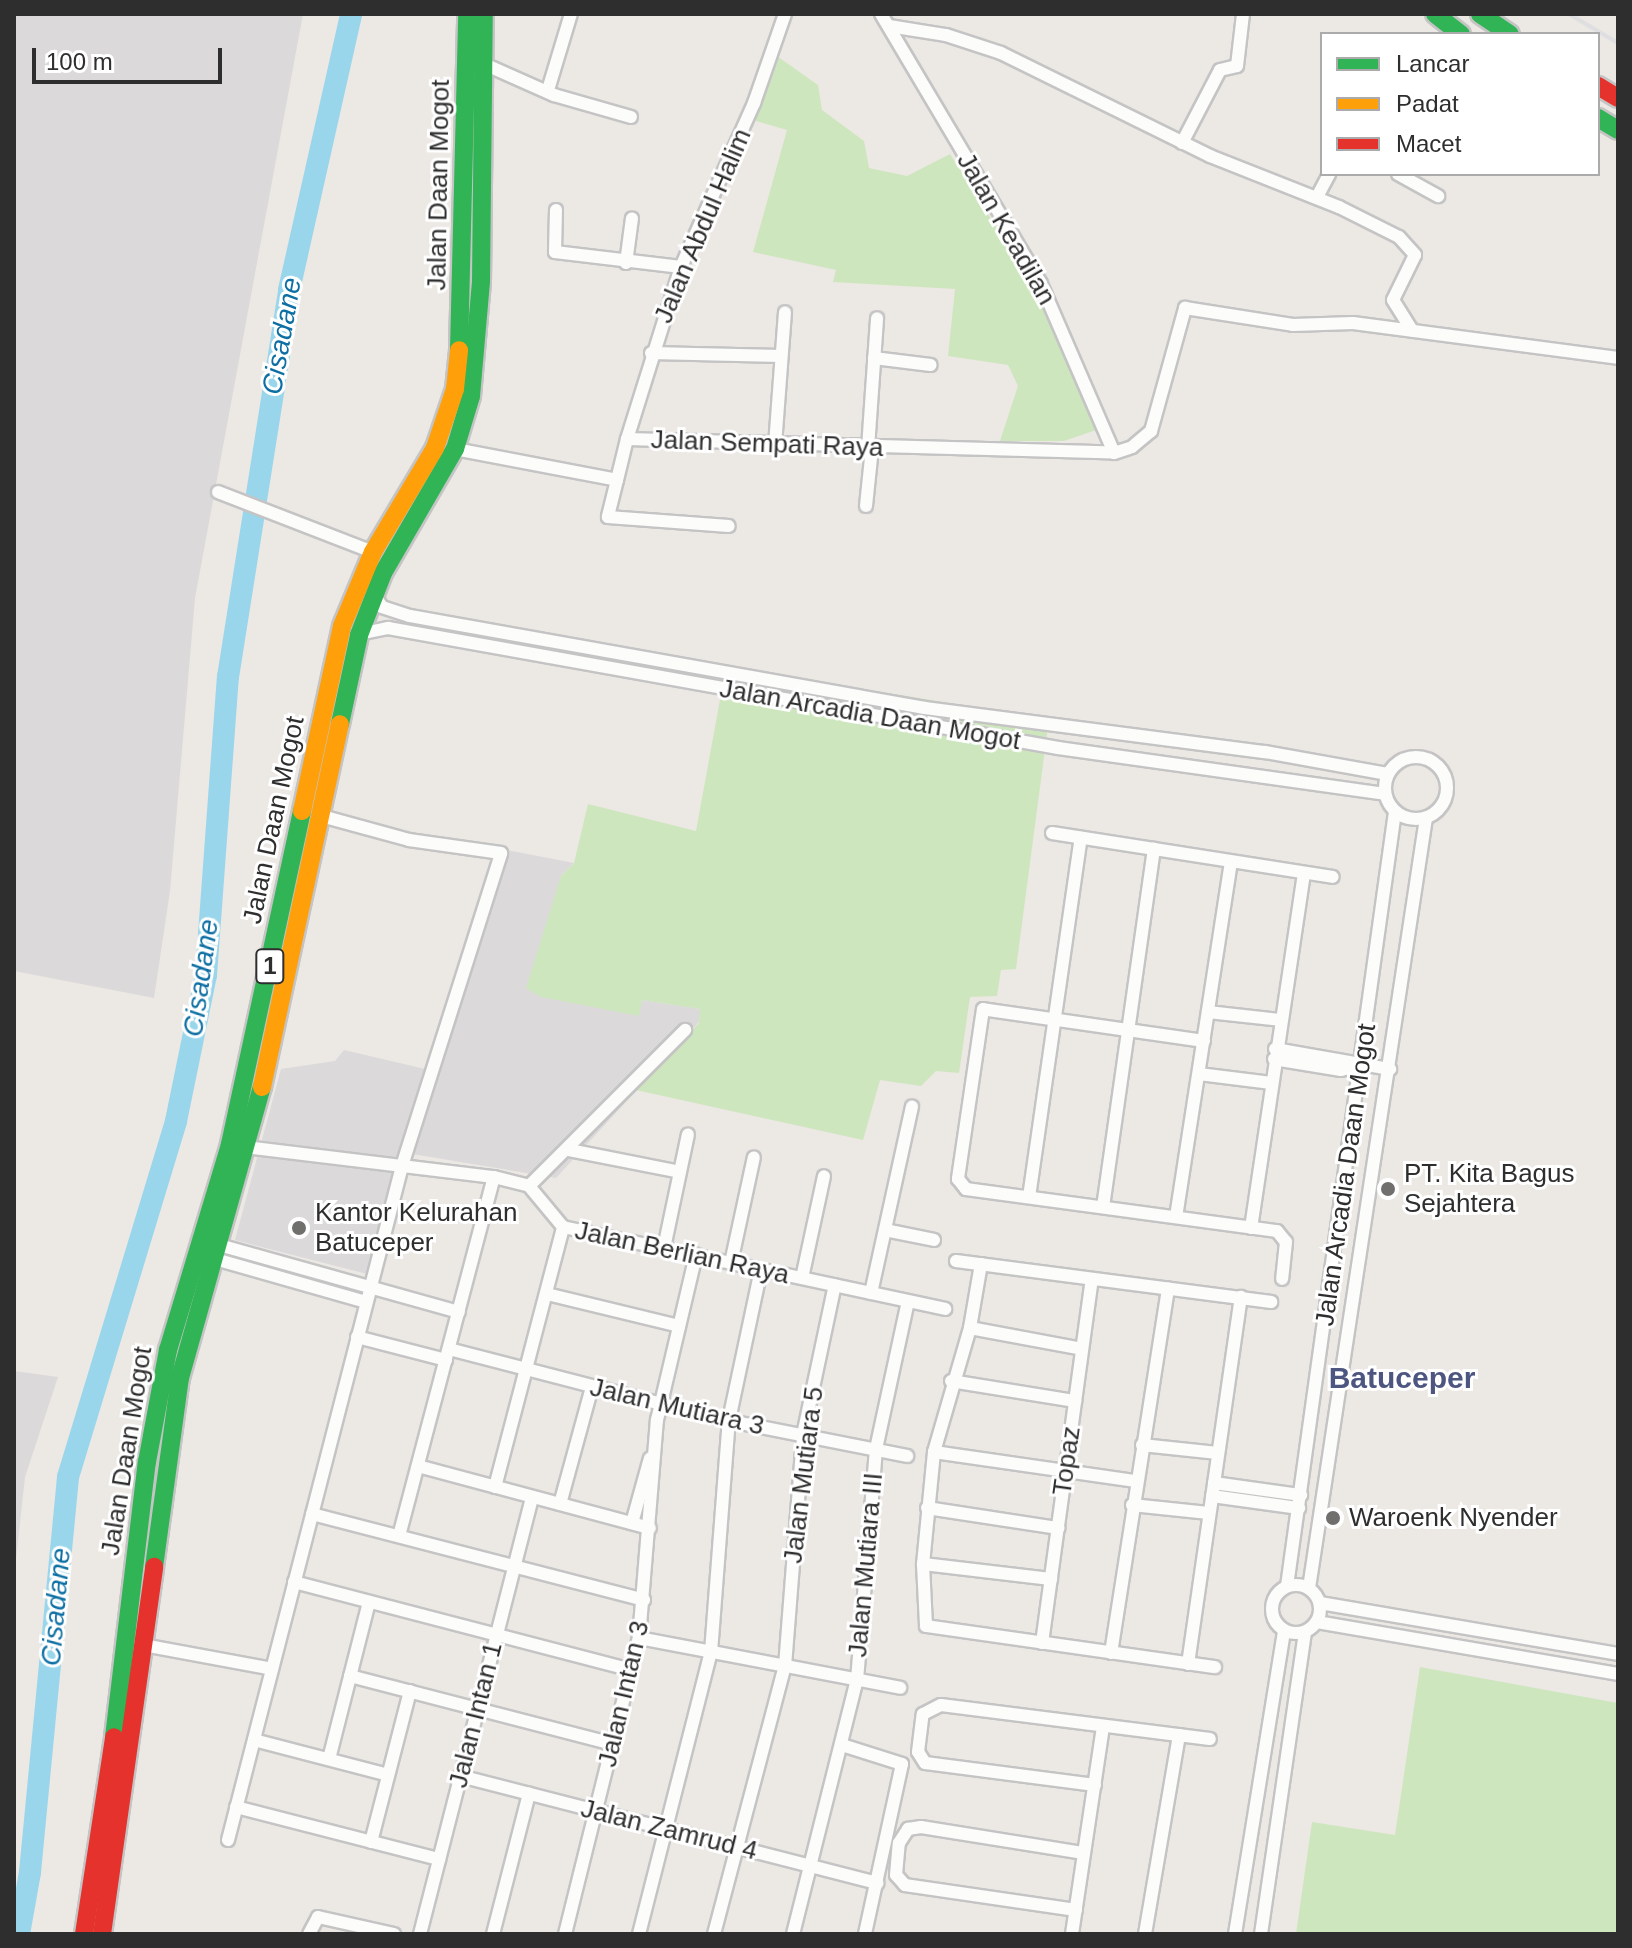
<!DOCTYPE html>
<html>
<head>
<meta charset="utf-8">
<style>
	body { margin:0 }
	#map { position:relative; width:1632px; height:1948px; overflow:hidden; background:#ece8e4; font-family:Arial,sans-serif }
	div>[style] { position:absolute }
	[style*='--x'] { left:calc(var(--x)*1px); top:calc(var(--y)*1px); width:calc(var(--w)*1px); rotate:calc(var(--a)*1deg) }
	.industrial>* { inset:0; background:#dcd9db }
	.green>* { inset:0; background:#cee6be }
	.river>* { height:22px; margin:-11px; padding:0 11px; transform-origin:11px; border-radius:11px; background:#99d6ec }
	.roads { filter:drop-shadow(2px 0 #c5c4c5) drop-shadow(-2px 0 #c5c4c5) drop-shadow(0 2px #c5c4c5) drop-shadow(0 -2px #c5c4c5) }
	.street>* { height:12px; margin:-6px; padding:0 6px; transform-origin:6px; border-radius:6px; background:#fcfcfb }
	.street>.ring { margin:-6px; padding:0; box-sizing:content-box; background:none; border:12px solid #fcfcfb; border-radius:50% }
	.fast>* { height:18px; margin:-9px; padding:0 9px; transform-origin:9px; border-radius:9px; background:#30b455 }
	.slow>* { height:18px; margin:-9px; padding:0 9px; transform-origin:9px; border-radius:9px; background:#ff9f0a }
	.jam>* { height:18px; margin:-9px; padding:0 9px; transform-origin:9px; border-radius:9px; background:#e5322d }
	.rail>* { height:4px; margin:-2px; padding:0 2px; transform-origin:2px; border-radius:2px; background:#dfdfe1 }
	.dots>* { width:22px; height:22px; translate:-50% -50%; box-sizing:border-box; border:4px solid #fff; border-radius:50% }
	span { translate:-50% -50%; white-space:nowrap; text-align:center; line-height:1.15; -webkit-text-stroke:6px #fff; paint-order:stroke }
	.shield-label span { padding:2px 6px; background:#fff; border:2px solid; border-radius:6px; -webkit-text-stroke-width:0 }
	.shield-label { font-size:24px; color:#2e2e2e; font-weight:700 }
	.street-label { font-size:26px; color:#2e2e2e }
	.poi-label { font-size:26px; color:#2e2e2e }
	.left { translate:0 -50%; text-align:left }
	.water-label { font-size:28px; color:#0d6fa3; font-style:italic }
	.quarter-label { font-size:30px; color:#4d5680; font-weight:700 }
	.frame { position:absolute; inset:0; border:16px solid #2e2e2e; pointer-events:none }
	.legend { position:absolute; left:1320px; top:32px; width:280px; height:144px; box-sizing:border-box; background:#fff; border:2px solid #ababab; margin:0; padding:10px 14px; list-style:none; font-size:24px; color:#2e2e2e }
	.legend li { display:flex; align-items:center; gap:16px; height:40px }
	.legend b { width:40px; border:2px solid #ababab }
	.scale { position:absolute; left:32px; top:48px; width:190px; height:36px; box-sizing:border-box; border:4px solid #2e2e2e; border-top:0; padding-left:10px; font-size:24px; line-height:28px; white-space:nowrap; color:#2e2e2e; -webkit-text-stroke:6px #fff; paint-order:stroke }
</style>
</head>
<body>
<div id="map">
	<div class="industrial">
		<i style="clip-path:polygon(14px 14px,303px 14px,195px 598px,170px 891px,154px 998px,14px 971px)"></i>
		<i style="clip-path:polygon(507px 850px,574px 863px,561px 876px,638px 1016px,642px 1000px,701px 1009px,699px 1022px,556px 1178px,406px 1153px,367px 1274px,235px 1240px,281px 1069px,335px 1061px,344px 1050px,438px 1072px)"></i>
		<i style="clip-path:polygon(14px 1371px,58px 1377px,25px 1477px,14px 1578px)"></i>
	</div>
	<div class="green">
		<i style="clip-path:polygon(774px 54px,818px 85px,822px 110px,864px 141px,869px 168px,907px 176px,950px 154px,1083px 364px,1105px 427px,1064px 441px,1000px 441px,1018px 386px,1008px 365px,948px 356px,955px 289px,833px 282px,836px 270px,753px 252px,787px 130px,749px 119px)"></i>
		<i style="clip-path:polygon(726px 667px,1049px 719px,1016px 969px,1001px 970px,997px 996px,970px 997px,959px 1073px,936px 1071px,921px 1086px,880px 1080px,863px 1140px,636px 1090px,699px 1023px,700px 1009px,642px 1000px,639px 1016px,541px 997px,526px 988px,561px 876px,574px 863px,588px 804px,696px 831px)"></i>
		<i style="clip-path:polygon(1420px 1667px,1618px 1703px,1618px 1934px,1296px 1934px,1312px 1822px,1395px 1835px)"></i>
	</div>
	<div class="river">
		<i style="--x:19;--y:1934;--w:63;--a:-79.9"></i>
		<i style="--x:30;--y:1872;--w:397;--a:-84.5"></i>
		<i style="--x:68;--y:1477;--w:372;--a:-73.1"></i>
		<i style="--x:176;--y:1121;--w:149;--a:-78.4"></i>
		<i style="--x:206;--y:975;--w:299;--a:-85.8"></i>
		<i style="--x:228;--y:677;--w:392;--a:-81"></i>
		<i style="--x:289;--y:290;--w:283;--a:-77.3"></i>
	</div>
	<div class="roads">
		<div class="street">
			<i style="--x:881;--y:14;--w:314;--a:59.3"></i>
			<i style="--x:1041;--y:284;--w:184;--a:66.6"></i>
			<i style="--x:889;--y:26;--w:58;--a:9"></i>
			<i style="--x:946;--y:35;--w:58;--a:18.1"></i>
			<i style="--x:1001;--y:53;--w:233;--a:26.2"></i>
			<i style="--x:1210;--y:156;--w:139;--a:21.6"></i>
			<i style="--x:1339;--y:207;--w:67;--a:26.6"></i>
			<i style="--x:1399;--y:237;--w:24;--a:48"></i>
			<i style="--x:1415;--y:255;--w:50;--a:116.1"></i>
			<i style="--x:1393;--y:300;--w:36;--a:58"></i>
			<i style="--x:484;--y:64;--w:77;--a:23.9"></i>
			<i style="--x:554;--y:95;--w:80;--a:15.9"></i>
			<i style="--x:548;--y:90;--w:79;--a:-73.2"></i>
			<i style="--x:1182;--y:143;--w:82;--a:-62.5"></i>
			<i style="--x:1220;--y:70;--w:17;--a:-13"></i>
			<i style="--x:1237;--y:66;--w:52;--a:-83.4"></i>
			<i style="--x:1398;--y:174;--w:46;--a:28.8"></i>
			<i style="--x:1317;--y:197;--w:26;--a:-62"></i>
			<i style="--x:556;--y:210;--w:42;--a:91.4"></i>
			<i style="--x:555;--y:252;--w:127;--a:6.8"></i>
			<i style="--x:626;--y:263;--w:45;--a:-82.4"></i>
			<i style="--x:651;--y:353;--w:130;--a:1.3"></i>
			<i style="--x:874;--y:358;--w:57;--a:7"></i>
			<i style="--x:627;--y:439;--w:180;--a:-72.6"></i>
			<i style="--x:681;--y:267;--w:180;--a:-66"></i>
			<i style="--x:754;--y:103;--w:94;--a:-70.8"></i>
			<i style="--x:775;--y:445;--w:133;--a:-85.7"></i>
			<i style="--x:868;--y:448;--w:130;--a:-86"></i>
			<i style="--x:455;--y:449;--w:165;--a:10.8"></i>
			<i style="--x:617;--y:480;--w:42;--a:-76.3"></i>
			<i style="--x:627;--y:439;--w:487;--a:1.6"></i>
			<i style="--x:1114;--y:453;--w:19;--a:-18"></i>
			<i style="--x:1132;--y:447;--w:25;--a:-40"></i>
			<i style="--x:1151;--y:431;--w:128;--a:-74.5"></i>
			<i style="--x:1185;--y:308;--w:109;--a:8.9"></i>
			<i style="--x:1293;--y:325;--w:60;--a:-1.9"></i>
			<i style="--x:1353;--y:323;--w:267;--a:7.5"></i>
			<i style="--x:617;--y:480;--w:38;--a:104"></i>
			<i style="--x:608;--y:517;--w:121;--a:4.3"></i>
			<i style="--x:218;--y:492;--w:166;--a:21.2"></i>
			<i style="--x:866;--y:506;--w:58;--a:-84.1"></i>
			<i style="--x:375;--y:596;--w:13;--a:58"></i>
			<i style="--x:382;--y:607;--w:29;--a:18"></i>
			<i style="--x:410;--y:616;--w:523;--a:10.13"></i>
			<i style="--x:925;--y:708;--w:343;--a:7.4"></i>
			<i style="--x:1265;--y:752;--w:124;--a:10.2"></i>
			<i style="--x:359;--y:634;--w:30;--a:-12"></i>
			<i style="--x:388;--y:628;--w:681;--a:10.15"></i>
			<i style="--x:1058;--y:748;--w:330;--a:8"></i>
			<i class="ring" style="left:1385px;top:757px;width:50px;height:50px"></i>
			<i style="--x:1052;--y:833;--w:284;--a:8.9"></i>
			<i style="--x:1208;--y:1012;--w:72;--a:6.3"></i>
			<i style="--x:1204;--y:1041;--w:223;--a:-171.8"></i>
			<i style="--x:983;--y:1009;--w:172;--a:98.4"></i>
			<i style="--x:958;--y:1179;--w:13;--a:51"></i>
			<i style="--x:966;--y:1189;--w:314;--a:7.7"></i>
			<i style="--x:1277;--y:1231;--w:14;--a:51"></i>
			<i style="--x:1286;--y:1242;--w:37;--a:96"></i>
			<i style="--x:1275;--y:1049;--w:117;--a:9.9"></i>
			<i style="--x:1274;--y:1059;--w:68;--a:9.3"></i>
			<i style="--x:1341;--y:1070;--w:18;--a:-13"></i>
			<i style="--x:1199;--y:1074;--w:73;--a:7.1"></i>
			<i style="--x:245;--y:1147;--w:251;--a:6.9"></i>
			<i style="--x:494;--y:1177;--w:36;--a:14"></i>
			<i style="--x:529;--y:1186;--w:221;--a:-45"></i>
			<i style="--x:569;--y:1150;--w:113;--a:11.2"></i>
			<i style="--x:529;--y:1186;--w:53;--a:50.3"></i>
			<i style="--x:563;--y:1227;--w:391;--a:12.1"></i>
			<i style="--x:1029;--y:1197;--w:363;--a:-81.8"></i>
			<i style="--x:1103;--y:1207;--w:362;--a:-81.9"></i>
			<i style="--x:1176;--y:1217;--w:359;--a:-81.2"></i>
			<i style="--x:1251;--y:1228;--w:359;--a:-81.5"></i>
			<i style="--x:885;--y:1230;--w:50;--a:11.5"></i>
			<i style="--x:219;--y:1245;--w:249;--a:15.6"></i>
			<i style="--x:664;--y:1248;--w:116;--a:-78.1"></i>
			<i style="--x:215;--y:1259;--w:157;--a:15.9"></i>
			<i style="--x:956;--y:1261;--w:318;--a:7.4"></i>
			<i style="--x:731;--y:1263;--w:108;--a:-77.8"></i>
			<i style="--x:981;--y:1264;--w:65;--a:99.8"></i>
			<i style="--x:970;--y:1328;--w:129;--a:106.2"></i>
			<i style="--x:934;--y:1452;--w:113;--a:95.6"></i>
			<i style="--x:923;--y:1564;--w:62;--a:87.2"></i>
			<i style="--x:926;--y:1626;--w:292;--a:8.1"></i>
			<i style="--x:802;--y:1278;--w:104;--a:-77.8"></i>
			<i style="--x:871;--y:1293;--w:191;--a:-77.6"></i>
			<i style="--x:547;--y:1294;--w:136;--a:13.6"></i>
			<i style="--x:970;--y:1328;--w:114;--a:10.6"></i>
			<i style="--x:357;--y:1337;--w:92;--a:14.5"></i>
			<i style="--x:449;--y:1349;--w:275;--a:14.5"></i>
			<i style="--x:715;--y:1418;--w:196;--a:11.2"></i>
			<i style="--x:951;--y:1381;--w:126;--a:9.2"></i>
			<i style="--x:1142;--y:1445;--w:76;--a:6"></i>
			<i style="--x:934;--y:1452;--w:204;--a:8.2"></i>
			<i style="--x:418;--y:1466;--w:240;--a:15"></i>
			<i style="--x:1214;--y:1483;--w:88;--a:7.9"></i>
			<i style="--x:495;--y:1487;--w:269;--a:-75.3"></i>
			<i style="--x:1212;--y:1496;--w:88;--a:7.9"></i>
			<i style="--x:560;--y:1504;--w:121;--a:-74.7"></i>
			<i style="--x:1132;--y:1505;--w:77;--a:5.9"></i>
			<i style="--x:927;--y:1508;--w:133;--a:8.7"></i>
			<i style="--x:312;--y:1514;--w:343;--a:14.5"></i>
			<i style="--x:632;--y:1523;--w:67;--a:-74.5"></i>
			<i style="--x:399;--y:1536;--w:371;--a:-75.2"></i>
			<i style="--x:923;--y:1564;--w:129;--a:6.7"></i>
			<i style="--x:294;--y:1582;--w:349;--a:14.6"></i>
			<i class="ring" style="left:1272px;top:1585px;width:36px;height:36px"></i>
			<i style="--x:1287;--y:1586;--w:781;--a:-82.06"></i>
			<i style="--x:1309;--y:1588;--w:779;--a:-81.36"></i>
			<i style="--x:1320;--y:1603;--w:302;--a:9.7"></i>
			<i style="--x:1317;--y:1622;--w:305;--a:9.8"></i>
			<i style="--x:639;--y:1638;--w:266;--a:10.8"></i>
			<i style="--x:1042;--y:1643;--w:367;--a:-82.2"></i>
			<i style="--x:143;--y:1645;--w:131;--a:10.5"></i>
			<i style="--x:1111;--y:1653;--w:369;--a:-81.1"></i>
			<i style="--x:1188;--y:1664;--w:371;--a:-81.8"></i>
			<i style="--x:350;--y:1676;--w:272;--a:14.5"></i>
			<i style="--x:254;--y:1740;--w:138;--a:14.6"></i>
			<i style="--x:842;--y:1745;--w:63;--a:17.6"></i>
			<i style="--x:902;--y:1764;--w:174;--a:102.3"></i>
			<i style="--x:329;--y:1759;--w:162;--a:-75.7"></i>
			<i style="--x:460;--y:1776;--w:431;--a:14.4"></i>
			<i style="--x:1095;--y:1785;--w:171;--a:-172.6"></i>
			<i style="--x:925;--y:1763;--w:13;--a:-122"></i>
			<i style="--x:918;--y:1752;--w:38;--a:-83"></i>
			<i style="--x:923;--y:1714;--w:20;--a:-27"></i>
			<i style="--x:941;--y:1705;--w:271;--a:7.2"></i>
			<i style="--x:236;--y:1807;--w:210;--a:14.4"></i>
			<i style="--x:228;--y:1840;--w:696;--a:-75.52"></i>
			<i style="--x:402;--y:1166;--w:328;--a:-72.4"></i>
			<i style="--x:501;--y:853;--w:93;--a:-172"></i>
			<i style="--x:409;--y:840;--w:91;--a:-164.7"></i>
			<i style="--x:371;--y:1842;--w:156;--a:-75.5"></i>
			<i style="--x:1076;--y:1910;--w:173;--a:-171.7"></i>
			<i style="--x:905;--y:1885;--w:13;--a:-132"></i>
			<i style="--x:896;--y:1875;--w:32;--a:-85"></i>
			<i style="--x:899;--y:1843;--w:17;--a:-57"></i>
			<i style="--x:908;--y:1829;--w:13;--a:-9"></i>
			<i style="--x:921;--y:1827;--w:165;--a:9.1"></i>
			<i style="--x:309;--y:1934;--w:19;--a:-62"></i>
			<i style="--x:318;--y:1917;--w:78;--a:12.6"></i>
			<i style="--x:420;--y:1934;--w:451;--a:-75.6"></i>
			<i style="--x:493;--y:1934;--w:145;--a:-75.6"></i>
			<i style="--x:565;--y:1934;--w:305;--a:-76"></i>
			<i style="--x:639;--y:1638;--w:219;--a:-85.3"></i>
			<i style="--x:657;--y:1420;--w:170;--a:-76.7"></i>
			<i style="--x:639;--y:1934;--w:291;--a:-75.7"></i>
			<i style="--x:711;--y:1652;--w:233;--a:-85.6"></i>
			<i style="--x:729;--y:1420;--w:154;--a:-78"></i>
			<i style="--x:714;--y:1934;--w:277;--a:-75.2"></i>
			<i style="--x:785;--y:1666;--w:232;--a:-85.5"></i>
			<i style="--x:803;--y:1435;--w:153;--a:-78"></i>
			<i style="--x:793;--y:1934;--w:262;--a:-75.9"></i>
			<i style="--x:857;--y:1680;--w:232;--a:-85.3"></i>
			<i style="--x:876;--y:1449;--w:151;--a:-77.8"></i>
			<i style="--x:1072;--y:1934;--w:210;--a:-81.5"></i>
			<i style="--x:1145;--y:1934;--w:202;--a:-80.3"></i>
			<i style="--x:1235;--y:1934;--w:307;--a:-80.8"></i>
			<i style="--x:1261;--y:1934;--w:305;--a:-81.7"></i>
		</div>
		<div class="fast">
			<i style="--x:1435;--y:14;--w:33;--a:38"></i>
			<i style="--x:1480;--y:14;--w:36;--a:34"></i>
			<i style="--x:1598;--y:118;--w:23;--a:31"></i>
			<i style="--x:459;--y:350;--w:336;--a:-88.6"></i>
			<i style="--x:340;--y:724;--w:91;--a:-77.9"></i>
			<i style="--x:359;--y:635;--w:66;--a:-68.8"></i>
			<i style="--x:383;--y:573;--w:143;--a:-59.9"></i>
			<i style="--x:455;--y:449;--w:55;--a:-73.2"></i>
			<i style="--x:471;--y:396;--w:115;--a:-85"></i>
			<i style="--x:481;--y:281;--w:267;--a:-89.4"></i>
			<i style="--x:154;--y:1567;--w:191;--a:-82.2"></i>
			<i style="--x:180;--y:1378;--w:302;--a:-74.3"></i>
			<i style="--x:114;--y:1737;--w:277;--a:-83.2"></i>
			<i style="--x:147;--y:1462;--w:114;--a:-79.4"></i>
			<i style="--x:168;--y:1350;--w:215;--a:-73.2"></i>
			<i style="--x:230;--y:1144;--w:341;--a:-77.8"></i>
		</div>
		<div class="slow">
			<i style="--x:302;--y:811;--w:189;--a:-77.8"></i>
			<i style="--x:342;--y:626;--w:80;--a:-67.3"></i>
			<i style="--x:373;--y:552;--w:121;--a:-59.2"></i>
			<i style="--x:435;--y:448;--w:62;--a:-71.3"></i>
			<i style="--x:455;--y:389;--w:39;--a:-84"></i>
			<i style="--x:262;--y:1087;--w:371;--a:-77.9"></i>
		</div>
		<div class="jam">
			<i style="--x:1598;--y:86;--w:23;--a:31"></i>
			<i style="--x:84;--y:1934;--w:199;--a:-81.3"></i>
			<i style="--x:102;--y:1934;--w:371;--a:-81.9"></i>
		</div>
	</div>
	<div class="rail">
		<i style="--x:1569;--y:14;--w:57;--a:30.6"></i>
	</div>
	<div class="dots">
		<i style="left:1388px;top:1189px;background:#706f6e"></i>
		<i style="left:299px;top:1228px;background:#706f6e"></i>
		<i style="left:1333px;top:1518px;background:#706f6e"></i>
	</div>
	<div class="shield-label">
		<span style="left:270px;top:966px">1</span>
	</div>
	<div class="street-label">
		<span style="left:439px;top:185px;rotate:-89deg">Jalan Daan Mogot</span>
		<span style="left:703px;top:226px;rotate:-67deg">Jalan Abdul Halim</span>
		<span style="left:1006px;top:229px;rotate:60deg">Jalan Keadilan</span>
		<span style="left:767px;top:444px;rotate:2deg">Jalan Sempati Raya</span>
		<span style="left:870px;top:715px;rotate:10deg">Jalan Arcadia Daan Mogot</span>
		<span style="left:274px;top:820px;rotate:-78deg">Jalan Daan Mogot</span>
		<span style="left:1346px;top:1175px;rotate:-82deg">Jalan Arcadia Daan Mogot</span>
		<span style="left:682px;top:1253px;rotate:12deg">Jalan Berlian Raya</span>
		<span style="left:677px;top:1407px;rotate:13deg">Jalan Mutiara 3</span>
		<span style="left:127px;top:1451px;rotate:-81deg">Jalan Daan Mogot</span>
		<span style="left:1067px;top:1461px;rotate:-82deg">Topaz</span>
		<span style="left:804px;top:1475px;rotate:-83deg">Jalan Mutiara 5</span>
		<span style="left:866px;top:1565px;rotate:-85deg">Jalan Mutiara III</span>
		<span style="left:624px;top:1694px;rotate:-77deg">Jalan Intan 3</span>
		<span style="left:476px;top:1715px;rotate:-76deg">Jalan Intan 1</span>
		<span style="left:669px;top:1830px;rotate:14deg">Jalan Zamrud 4</span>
	</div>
	<div class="poi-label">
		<span class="left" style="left:1404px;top:1189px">PT. Kita Bagus<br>Sejahtera</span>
		<span class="left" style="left:315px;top:1228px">Kantor Kelurahan<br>Batuceper</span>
		<span class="left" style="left:1349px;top:1518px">Waroenk Nyender</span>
	</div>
	<div class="water-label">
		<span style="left:282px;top:336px;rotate:-80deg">Cisadane</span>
		<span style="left:201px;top:978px;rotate:-82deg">Cisadane</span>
		<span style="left:56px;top:1607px;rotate:-85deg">Cisadane</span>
	</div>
	<div class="quarter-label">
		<span style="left:1402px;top:1378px">Batuceper</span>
	</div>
	<div class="frame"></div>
	<ul class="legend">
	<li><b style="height:10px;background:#30b455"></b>Lancar</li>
	<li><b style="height:10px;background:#ff9f0a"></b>Padat</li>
	<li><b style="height:10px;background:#e5322d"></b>Macet</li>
	</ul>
	<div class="scale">100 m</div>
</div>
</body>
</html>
